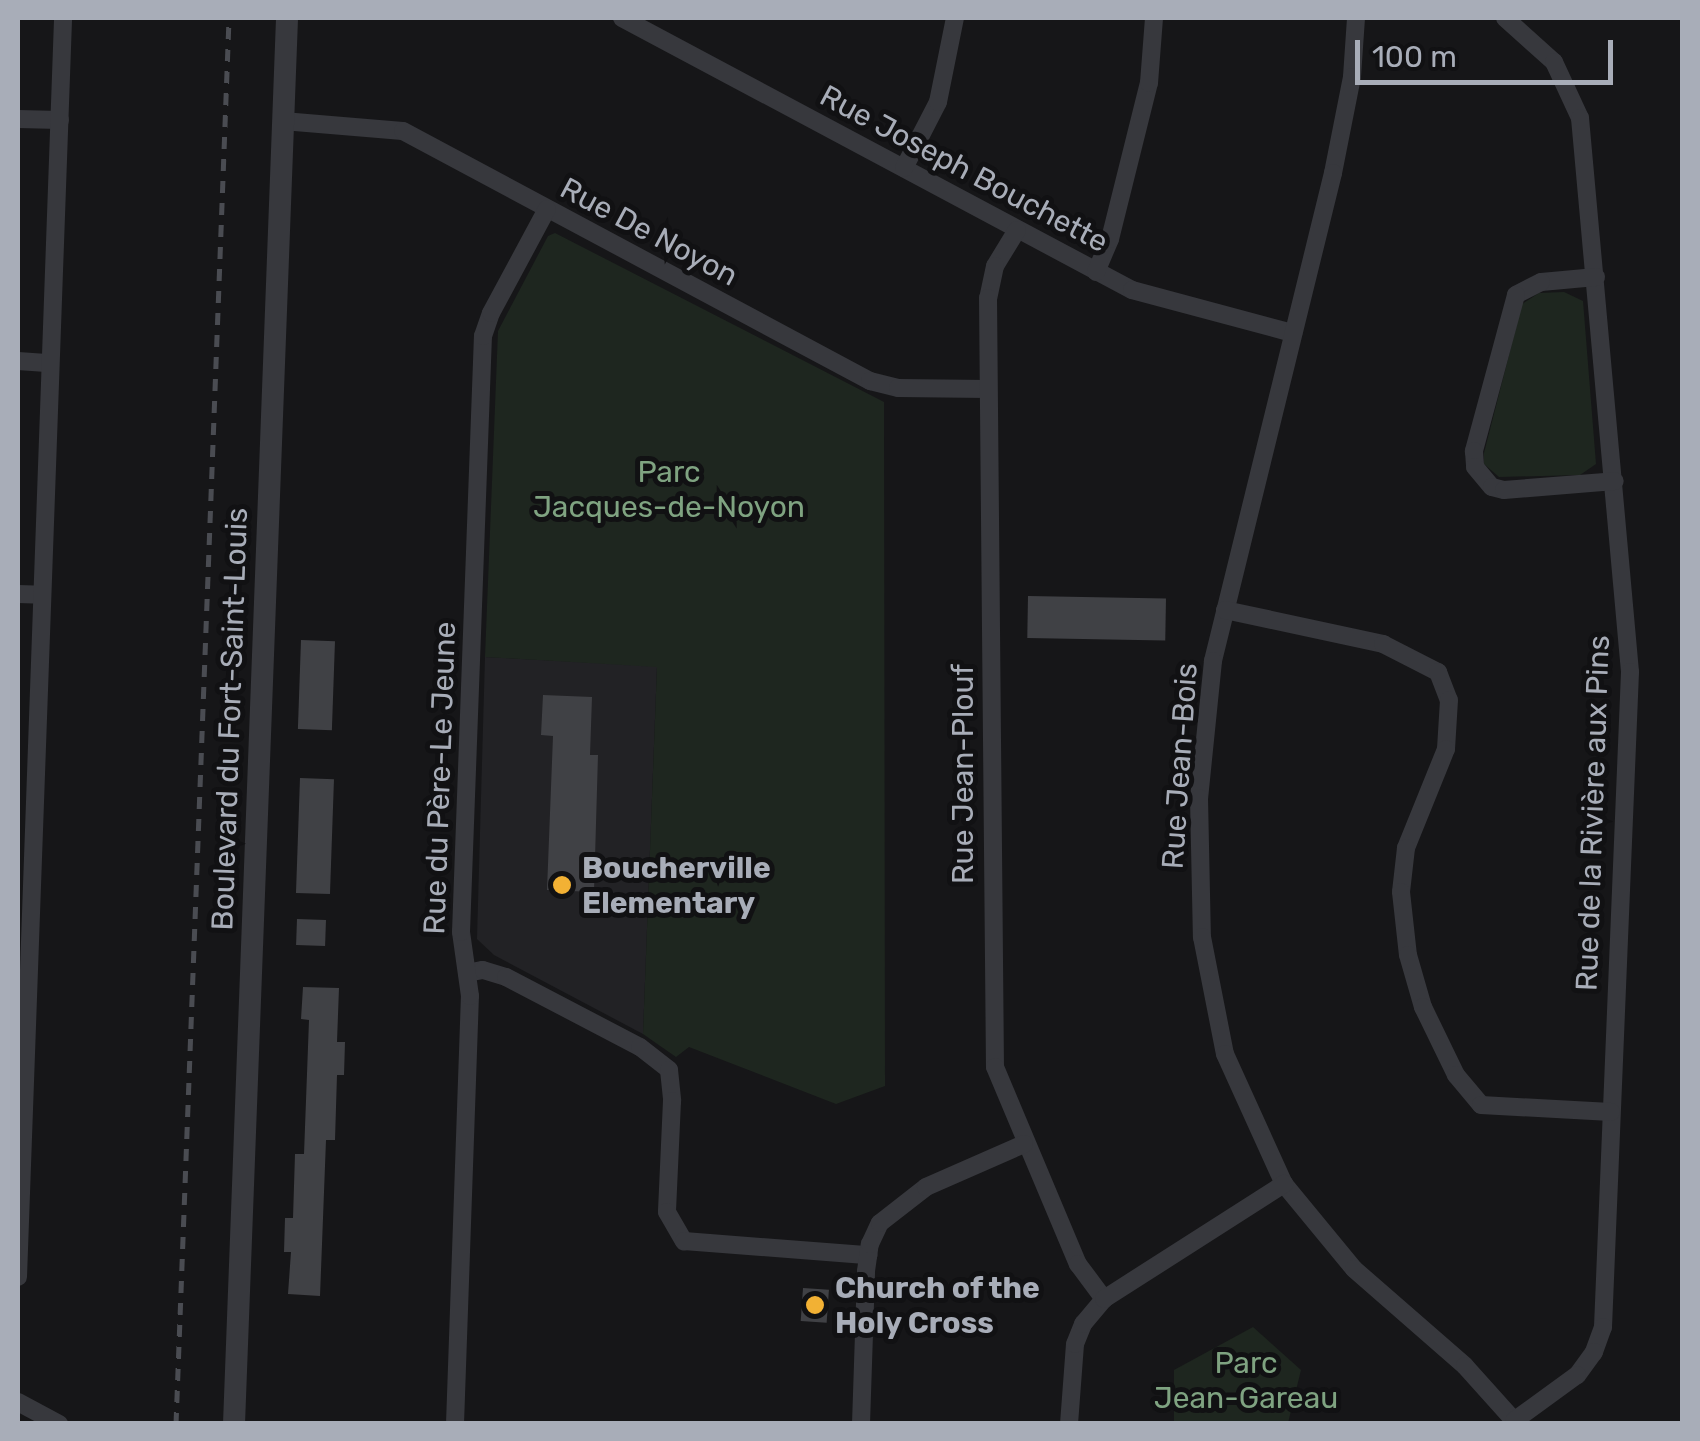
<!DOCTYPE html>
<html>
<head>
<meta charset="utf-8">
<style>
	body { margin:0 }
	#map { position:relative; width:1700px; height:1441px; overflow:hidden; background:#161618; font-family:Rubik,sans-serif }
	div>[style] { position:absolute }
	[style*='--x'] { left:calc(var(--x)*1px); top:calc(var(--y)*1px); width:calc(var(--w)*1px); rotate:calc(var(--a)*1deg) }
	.built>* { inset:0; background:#222225 }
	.green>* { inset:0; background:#1e261f }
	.building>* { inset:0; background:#404145; transform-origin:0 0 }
	.minor>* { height:18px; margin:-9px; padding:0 9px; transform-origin:9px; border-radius:9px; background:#37383d }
	.tertiary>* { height:22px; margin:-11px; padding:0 11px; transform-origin:11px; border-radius:11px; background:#37383d }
	.rail>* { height:5px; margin-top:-2.5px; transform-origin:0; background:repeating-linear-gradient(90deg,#4a4c52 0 12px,transparent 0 22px) }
	.dots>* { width:28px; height:28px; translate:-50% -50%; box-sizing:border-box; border:5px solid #111113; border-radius:50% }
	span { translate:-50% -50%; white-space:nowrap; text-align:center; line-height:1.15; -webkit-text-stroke:10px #111113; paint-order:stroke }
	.street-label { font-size:30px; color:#a8adb8 }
	.park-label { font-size:30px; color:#7fa381 }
	.poi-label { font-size:30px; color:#a8adb8; font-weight:700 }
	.left { translate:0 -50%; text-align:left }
	.frame { position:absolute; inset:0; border:20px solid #a8adb8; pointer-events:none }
	.scale { position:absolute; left:1355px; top:40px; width:258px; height:45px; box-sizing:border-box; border:5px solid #a8adb8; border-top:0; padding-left:12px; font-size:30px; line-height:35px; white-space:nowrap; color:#a8adb8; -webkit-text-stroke:8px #111113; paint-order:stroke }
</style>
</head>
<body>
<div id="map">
	<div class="built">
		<i style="clip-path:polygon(485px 657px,657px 666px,643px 1034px,494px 955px,477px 939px)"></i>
	</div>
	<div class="green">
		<i style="clip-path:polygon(555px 233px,884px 402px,885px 1086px,836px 1104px,689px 1047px,676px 1057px,643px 1034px,657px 667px,485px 657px,498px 331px,548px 236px)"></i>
		<i style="clip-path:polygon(1564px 292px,1583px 301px,1596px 464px,1580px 475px,1499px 477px,1484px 464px,1484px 453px,1522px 304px,1539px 293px)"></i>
		<i style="clip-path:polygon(1253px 1327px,1301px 1370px,1288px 1423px,1174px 1423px,1174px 1370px)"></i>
	</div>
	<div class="building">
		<i style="left:1028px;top:596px;width:138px;height:42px;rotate:1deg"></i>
		<i style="left:301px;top:640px;width:34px;height:89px;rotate:2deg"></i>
		<i style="clip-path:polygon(543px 695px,592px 697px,590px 755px,598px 755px,594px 892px,547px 890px,553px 736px,541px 735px)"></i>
		<i style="left:300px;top:778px;width:34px;height:115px;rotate:2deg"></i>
		<i style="left:297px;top:919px;width:29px;height:26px;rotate:2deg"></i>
		<i style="clip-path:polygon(303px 987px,339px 988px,337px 1042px,345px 1042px,344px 1075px,337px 1075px,335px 1140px,326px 1140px,320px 1296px,288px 1294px,291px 1252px,284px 1252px,285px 1218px,293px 1218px,295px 1154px,304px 1154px,309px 1020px,301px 1019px)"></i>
		<i style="left:803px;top:1288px;width:26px;height:33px;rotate:4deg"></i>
	</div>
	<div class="minor">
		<i style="--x:622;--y:18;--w:578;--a:28.07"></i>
		<i style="--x:1132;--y:290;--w:167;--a:15"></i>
		<i style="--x:1356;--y:18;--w:59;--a:93.9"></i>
		<i style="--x:1352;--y:77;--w:98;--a:101.2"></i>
		<i style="--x:1333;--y:173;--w:503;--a:103.82"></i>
		<i style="--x:1213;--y:661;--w:138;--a:95.8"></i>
		<i style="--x:1199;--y:798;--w:139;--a:88.8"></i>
		<i style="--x:1202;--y:937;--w:119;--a:78.9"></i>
		<i style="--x:1225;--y:1054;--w:143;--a:65.6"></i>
		<i style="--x:1284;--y:1184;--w:110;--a:50.5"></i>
		<i style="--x:1354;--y:1269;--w:147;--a:41.1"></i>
		<i style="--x:1465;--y:1366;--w:78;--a:48.1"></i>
		<i style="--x:1505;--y:18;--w:66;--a:41.9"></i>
		<i style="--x:1554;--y:62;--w:62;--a:65.1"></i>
		<i style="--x:1580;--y:118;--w:556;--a:84.84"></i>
		<i style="--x:1630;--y:672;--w:656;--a:92.36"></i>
		<i style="--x:1603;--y:1327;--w:27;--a:110"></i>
		<i style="--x:1594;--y:1352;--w:29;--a:126"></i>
		<i style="--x:1577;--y:1375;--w:77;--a:144"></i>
		<i style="--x:18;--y:119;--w:42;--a:1.4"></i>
		<i style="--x:283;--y:121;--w:120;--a:4.8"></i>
		<i style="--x:403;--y:131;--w:530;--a:28.16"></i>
		<i style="--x:870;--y:381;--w:29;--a:14"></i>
		<i style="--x:898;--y:388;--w:90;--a:0.6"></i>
		<i style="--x:904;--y:168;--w:74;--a:-62.7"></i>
		<i style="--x:938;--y:102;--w:86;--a:-78.6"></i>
		<i style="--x:1017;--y:230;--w:42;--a:121.4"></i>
		<i style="--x:995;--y:266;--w:33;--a:102"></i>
		<i style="--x:988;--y:298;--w:769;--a:89.48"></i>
		<i style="--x:995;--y:1067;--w:214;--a:67.2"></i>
		<i style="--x:1078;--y:1264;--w:44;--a:53.4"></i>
		<i style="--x:1096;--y:272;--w:36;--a:-67"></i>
		<i style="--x:1110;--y:239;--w:161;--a:-76"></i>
		<i style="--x:1149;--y:83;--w:65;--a:-85.6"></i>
		<i style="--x:1596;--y:277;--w:55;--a:174.8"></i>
		<i style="--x:1541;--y:282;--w:28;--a:153"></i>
		<i style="--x:1516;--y:295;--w:162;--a:105.1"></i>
		<i style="--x:1474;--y:451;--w:16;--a:86"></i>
		<i style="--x:1475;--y:467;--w:26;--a:50"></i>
		<i style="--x:1492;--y:487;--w:12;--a:14"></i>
		<i style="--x:1504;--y:490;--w:111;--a:-4.6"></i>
		<i style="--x:18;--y:361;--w:32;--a:4"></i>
		<i style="--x:18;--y:594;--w:24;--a:2"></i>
		<i style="--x:1225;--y:610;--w:162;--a:12.1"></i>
		<i style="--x:1383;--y:644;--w:62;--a:27"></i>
		<i style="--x:1438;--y:672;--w:30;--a:69"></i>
		<i style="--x:1449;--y:700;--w:49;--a:93.5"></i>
		<i style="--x:1446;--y:749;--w:107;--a:112"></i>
		<i style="--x:1406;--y:848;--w:44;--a:96.5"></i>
		<i style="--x:1401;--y:892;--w:63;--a:83.7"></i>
		<i style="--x:1408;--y:955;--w:54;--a:73.9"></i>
		<i style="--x:1423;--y:1007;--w:76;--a:64.1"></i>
		<i style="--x:1456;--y:1075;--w:39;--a:50"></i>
		<i style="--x:1481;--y:1105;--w:130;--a:3.1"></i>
		<i style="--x:467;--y:973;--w:16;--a:-11"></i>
		<i style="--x:483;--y:970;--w:24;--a:17"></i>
		<i style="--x:506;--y:977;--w:151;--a:27.6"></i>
		<i style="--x:640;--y:1047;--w:37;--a:38"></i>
		<i style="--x:669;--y:1070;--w:31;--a:84"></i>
		<i style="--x:672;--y:1101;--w:111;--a:92.6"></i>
		<i style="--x:667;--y:1212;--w:34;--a:60"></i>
		<i style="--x:684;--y:1241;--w:185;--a:4.4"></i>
		<i style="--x:18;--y:1277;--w:1260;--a:-87.95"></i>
		<i style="--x:18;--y:1402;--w:47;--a:28.2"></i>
		<i style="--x:455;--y:1424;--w:428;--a:-88"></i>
		<i style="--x:470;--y:996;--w:65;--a:-98"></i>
		<i style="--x:461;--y:932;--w:596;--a:-87.89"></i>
		<i style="--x:483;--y:336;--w:24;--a:-71"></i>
		<i style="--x:491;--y:313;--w:118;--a:-61.7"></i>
		<i style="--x:861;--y:1424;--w:153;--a:-88.1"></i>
		<i style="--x:866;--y:1271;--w:27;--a:-82"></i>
		<i style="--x:870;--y:1244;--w:23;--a:-65"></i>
		<i style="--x:880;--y:1223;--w:58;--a:-38"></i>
		<i style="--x:926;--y:1187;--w:107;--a:-23.7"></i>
		<i style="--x:1069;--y:1424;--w:80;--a:-85.7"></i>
		<i style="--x:1075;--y:1344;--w:22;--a:-68"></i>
		<i style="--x:1083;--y:1324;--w:33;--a:-50"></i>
		<i style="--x:1104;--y:1299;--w:214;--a:-32.6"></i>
	</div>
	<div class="tertiary">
		<i style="--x:234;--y:1424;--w:1407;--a:-87.84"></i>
	</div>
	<div class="rail">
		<i style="--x:176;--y:1424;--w:1407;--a:-87.84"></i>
	</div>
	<div class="dots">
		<i style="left:562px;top:885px;background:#f2b134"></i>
		<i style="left:815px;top:1305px;background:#f2b134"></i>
	</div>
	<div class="street-label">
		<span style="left:964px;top:169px;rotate:28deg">Rue Joseph Bouchette</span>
		<span style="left:649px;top:232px;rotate:28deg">Rue De Noyon</span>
		<span style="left:230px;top:719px;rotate:-88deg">Boulevard du Fort-Saint-Louis</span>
		<span style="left:1180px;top:766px;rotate:-86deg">Rue Jean-Bois</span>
		<span style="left:963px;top:774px;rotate:-90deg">Rue Jean-Plouf</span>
		<span style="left:440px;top:778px;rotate:-88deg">Rue du Père-Le Jeune</span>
		<span style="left:1593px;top:813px;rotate:-88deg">Rue de la Rivière aux Pins</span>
	</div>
	<div class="park-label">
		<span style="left:669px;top:489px">Parc<br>Jacques-de-Noyon</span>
		<span style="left:1246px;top:1380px">Parc<br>Jean-Gareau</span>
	</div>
	<div class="poi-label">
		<span class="left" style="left:582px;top:885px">Boucherville<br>Elementary</span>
		<span class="left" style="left:835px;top:1305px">Church of the<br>Holy Cross</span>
	</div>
	<div class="frame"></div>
	<div class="scale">100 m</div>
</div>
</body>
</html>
